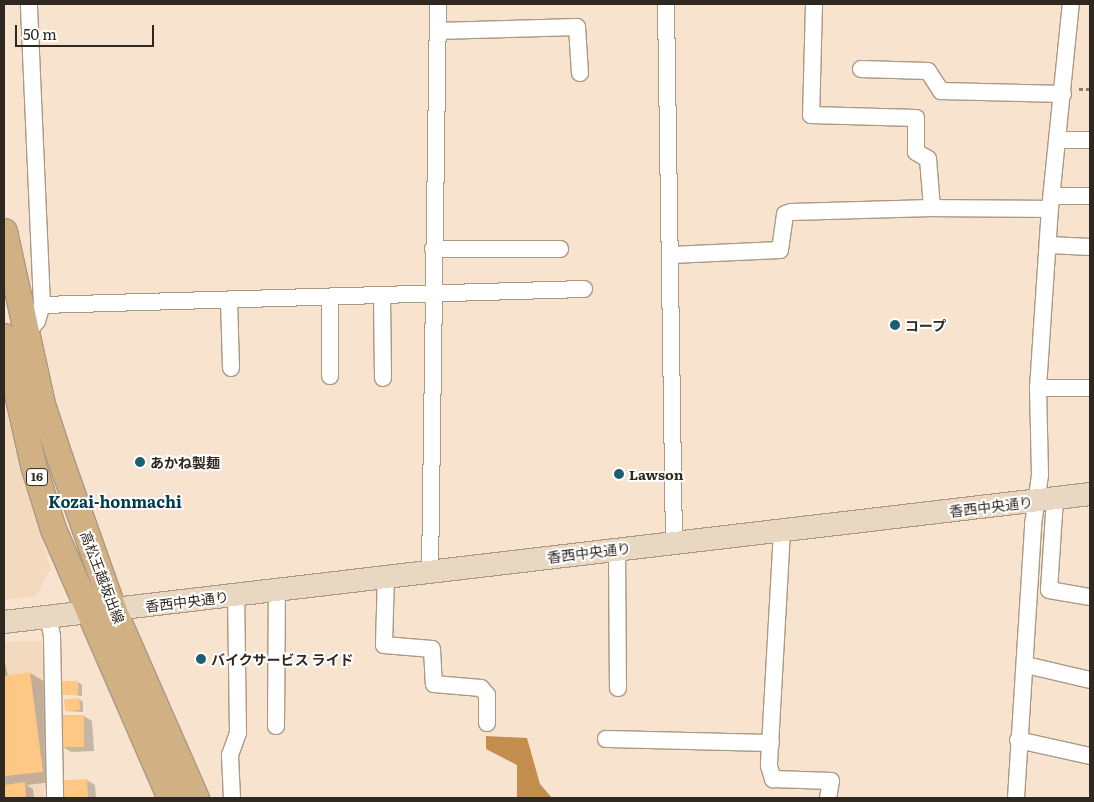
<!DOCTYPE html>
<html>
<head>
<meta charset="utf-8">
<style>
	body { margin:0 }
	#map { position:relative; width:1094px; height:802px; overflow:hidden; background:#f8e4ce; font-family:Literata,"Noto Sans JP",serif }
	div>[style] { position:absolute }
	[style*='--x'] { left:calc(var(--x)*1px); top:calc(var(--y)*1px); width:calc(var(--w)*1px); rotate:calc(var(--a)*1deg) }
	.built>* { inset:0; background:#f3dabe; transform-origin:0 0 }
	.water>* { inset:0; background:#c38e4d }
	.shadow>* { inset:0; background:#0003 }
	.building>* { inset:0; background:#fec784; transform-origin:0 0 }
	.path>* { height:3px; margin-top:-1.5px; transform-origin:0; background:repeating-linear-gradient(90deg,#8b7e6f 0 4px,transparent 0 6.5px) }
	.roads { filter:drop-shadow(1px 0 #ab9984) drop-shadow(-1px 0 #ab9984) drop-shadow(0 1px #ab9984) drop-shadow(0 -1px #ab9984) }
	.street>* { height:16px; margin:-8px; padding:0 8px; transform-origin:8px; border-radius:8px; background:#fff }
	.secondary>* { height:22px; margin:-11px; padding:0 11px; transform-origin:11px; border-radius:11px; background:#e8d7c1 }
	.primary>* { height:25px; margin:-12.5px; padding:0 12.5px; transform-origin:12.5px; border-radius:12.5px; background:#d1b083 }
	.dots>* { width:14px; height:14px; translate:-50% -50%; box-sizing:border-box; border:2px solid #fff; border-radius:50% }
	span { translate:-50% -50%; white-space:nowrap; text-align:center; line-height:1.15; -webkit-text-stroke:4px #fff; paint-order:stroke }
	.shield-label span { padding:1px 4px; background:#fff; border:1px solid; border-radius:4px; -webkit-text-stroke-width:0 }
	.shield-label { font-size:12px; color:#2f2820; font-weight:700 }
	.poi-label { font-size:14px; color:#2f2820; font-weight:700 }
	.left { translate:0 -50%; text-align:left }
	.street-label { font-size:14px; color:#2f2820 }
	.quarter-label { font-size:16px; color:#003b4a; font-weight:700 }
	.frame { position:absolute; inset:0; border:5px solid #2f2820; pointer-events:none }
	.scale { position:absolute; left:15px; top:25px; width:139px; height:22px; box-sizing:border-box; border:2px solid #2f2820; border-top:0; padding-left:6px; font-size:15px; line-height:18px; white-space:nowrap; color:#2f2820; -webkit-text-stroke:4px #fff; paint-order:stroke }
</style>
</head>
<body>
<div id="map">
	<div class="built">
		<i style="clip-path:polygon(4px 404px,51px 569px,36px 596px,4px 600px)"></i>
		<i style="left:42px;top:641px;width:157px;height:38px;rotate:89deg"></i>
	</div>
	<div class="water">
		<i style="clip-path:polygon(486px 736px,527px 738px,540px 784px,552px 798px,517px 798px,517px 765px,486px 749px)"></i>
	</div>
	<div class="shadow">
		<i style="clip-path:polygon(4px 658px,8px 676px,30px 673px,47px 683px,60px 781px,27px 785px,33px 789px,34px 798px,5px 798px)"></i>
		<i style="clip-path:polygon(78px 682px,82px 685px,82px 696px,63px 694px)"></i>
		<i style="clip-path:polygon(79px 699px,83px 702px,83px 712px,66px 711px)"></i>
		<i style="clip-path:polygon(84px 716px,92px 721px,94px 751px,71px 752px,63px 747px)"></i>
		<i style="clip-path:polygon(87px 780px,95px 785px,96px 798px,65px 798px,64px 782px)"></i>
	</div>
	<div class="building">
		<i style="clip-path:polygon(30px 672px,43px 772px,4px 776px,4px 676px)"></i>
		<i style="left:78px;top:681px;width:14px;height:17px;rotate:90deg"></i>
		<i style="left:79px;top:698px;width:12px;height:15px;rotate:85deg"></i>
		<i style="left:60px;top:715px;width:24px;height:32px"></i>
		<i style="left:87px;top:779px;width:19px;height:25px;rotate:87deg"></i>
		<i style="clip-path:polygon(25px 782px,26px 798px,4px 798px,4px 785px)"></i>
	</div>
	<div class="path">
		<i style="--x:1079;--y:89;--w:11;--a:0"></i>
	</div>
	<div class="roads">
		<div class="street">
			<i style="--x:666;--y:4;--w:538;--a:89.15"></i>
			<i style="--x:814;--y:4;--w:111;--a:91.5"></i>
			<i style="--x:811;--y:115;--w:105;--a:1.6"></i>
			<i style="--x:916;--y:118;--w:34;--a:90"></i>
			<i style="--x:916;--y:152;--w:14;--a:30"></i>
			<i style="--x:928;--y:159;--w:49;--a:85.3"></i>
			<i style="--x:932;--y:208;--w:118;--a:0.5"></i>
			<i style="--x:438;--y:31;--w:139;--a:-1.6"></i>
			<i style="--x:577;--y:27;--w:46;--a:86.3"></i>
			<i style="--x:861;--y:69;--w:67;--a:1.7"></i>
			<i style="--x:928;--y:71;--w:24;--a:57"></i>
			<i style="--x:941;--y:91;--w:122;--a:1.4"></i>
			<i style="--x:1058;--y:140;--w:32;--a:0"></i>
			<i style="--x:1053;--y:196;--w:37;--a:0"></i>
			<i style="--x:1049;--y:245;--w:41;--a:2.8"></i>
			<i style="--x:433;--y:249;--w:127;--a:0"></i>
			<i style="--x:671;--y:255;--w:109;--a:-2.6"></i>
			<i style="--x:780;--y:250;--w:36;--a:-82"></i>
			<i style="--x:785;--y:214;--w:6;--a:-18"></i>
			<i style="--x:791;--y:212;--w:141;--a:-1.6"></i>
			<i style="--x:382;--y:296;--w:82;--a:89.3"></i>
			<i style="--x:330;--y:299;--w:77;--a:90"></i>
			<i style="--x:229;--y:300;--w:68;--a:88.3"></i>
			<i style="--x:42;--y:305;--w:542;--a:-1.69"></i>
			<i style="--x:24;--y:337;--w:21;--a:-51"></i>
			<i style="--x:37;--y:321;--w:17;--a:-73"></i>
			<i style="--x:42;--y:305;--w:301;--a:-92.5"></i>
			<i style="--x:1038;--y:388;--w:52;--a:0"></i>
			<i style="--x:1055;--y:499;--w:91;--a:93.8"></i>
			<i style="--x:1049;--y:590;--w:42;--a:9.7"></i>
			<i style="--x:782;--y:531;--w:235;--a:93.2"></i>
			<i style="--x:769;--y:766;--w:14;--a:73"></i>
			<i style="--x:773;--y:779;--w:58;--a:2"></i>
			<i style="--x:831;--y:781;--w:17;--a:100"></i>
			<i style="--x:617;--y:549;--w:139;--a:89.6"></i>
			<i style="--x:430;--y:572;--w:568;--a:-89.19"></i>
			<i style="--x:386;--y:576;--w:69;--a:91.7"></i>
			<i style="--x:384;--y:645;--w:48;--a:4.8"></i>
			<i style="--x:432;--y:649;--w:35;--a:87"></i>
			<i style="--x:434;--y:684;--w:47;--a:4.9"></i>
			<i style="--x:481;--y:688;--w:9;--a:49"></i>
			<i style="--x:487;--y:695;--w:28;--a:90"></i>
			<i style="--x:48;--y:617;--w:19;--a:78"></i>
			<i style="--x:52;--y:636;--w:162;--a:88.9"></i>
			<i style="--x:1026;--y:665;--w:66;--a:13.2"></i>
			<i style="--x:276;--y:726;--w:135;--a:-89.6"></i>
			<i style="--x:606;--y:739;--w:165;--a:1.4"></i>
			<i style="--x:1018;--y:740;--w:74;--a:12.5"></i>
			<i style="--x:232;--y:798;--w:43;--a:-92.7"></i>
			<i style="--x:230;--y:755;--w:23;--a:-70"></i>
			<i style="--x:238;--y:733;--w:138;--a:-90.8"></i>
			<i style="--x:1016;--y:798;--w:274;--a:-86.4"></i>
			<i style="--x:1033;--y:525;--w:50;--a:-82"></i>
			<i style="--x:1040;--y:475;--w:87;--a:-91.3"></i>
			<i style="--x:1038;--y:388;--w:179;--a:-86.2"></i>
			<i style="--x:1050;--y:209;--w:206;--a:-84.2"></i>
		</div>
		<div class="secondary">
			<i style="--x:4;--y:622;--w:1094;--a:-6.72"></i>
		</div>
		<div class="primary">
			<i style="--x:4;--y:231;--w:177;--a:77.6"></i>
			<i style="--x:42;--y:404;--w:58;--a:71.9"></i>
			<i style="--x:60;--y:459;--w:159;--a:70.5"></i>
			<i style="--x:113;--y:609;--w:206;--a:66.3"></i>
			<i style="--x:4;--y:336;--w:132;--a:77.3"></i>
			<i style="--x:33;--y:465;--w:67;--a:72.6"></i>
			<i style="--x:53;--y:529;--w:293;--a:66.5"></i>
		</div>
	</div>
	<div class="dots">
		<i style="left:895px;top:325px;background:#1c5f72"></i>
		<i style="left:140px;top:462px;background:#1c5f72"></i>
		<i style="left:619px;top:474px;background:#1c5f72"></i>
		<i style="left:201px;top:659px;background:#1c5f72"></i>
	</div>
	<div class="shield-label">
		<span style="left:37px;top:477px">16</span>
	</div>
	<div class="poi-label">
		<span class="left" style="left:905px;top:325px">コープ</span>
		<span class="left" style="left:150px;top:462px">あかね製麺</span>
		<span class="left" style="left:629px;top:474px">Lawson</span>
		<span class="left" style="left:211px;top:659px">バイクサービス ライド</span>
	</div>
	<div class="street-label">
		<span style="left:991px;top:506px;rotate:-7deg">香西中央通り</span>
		<span style="left:589px;top:552px;rotate:-7deg">香西中央通り</span>
		<span style="left:103px;top:577px;rotate:69deg">高松王越坂出線</span>
		<span style="left:187px;top:601px;rotate:-7deg">香西中央通り</span>
	</div>
	<div class="quarter-label">
		<span style="left:115px;top:501px">Kozai-honmachi</span>
	</div>
	<div class="frame"></div>
	<div class="scale">50 m</div>
</div>
</body>
</html>
